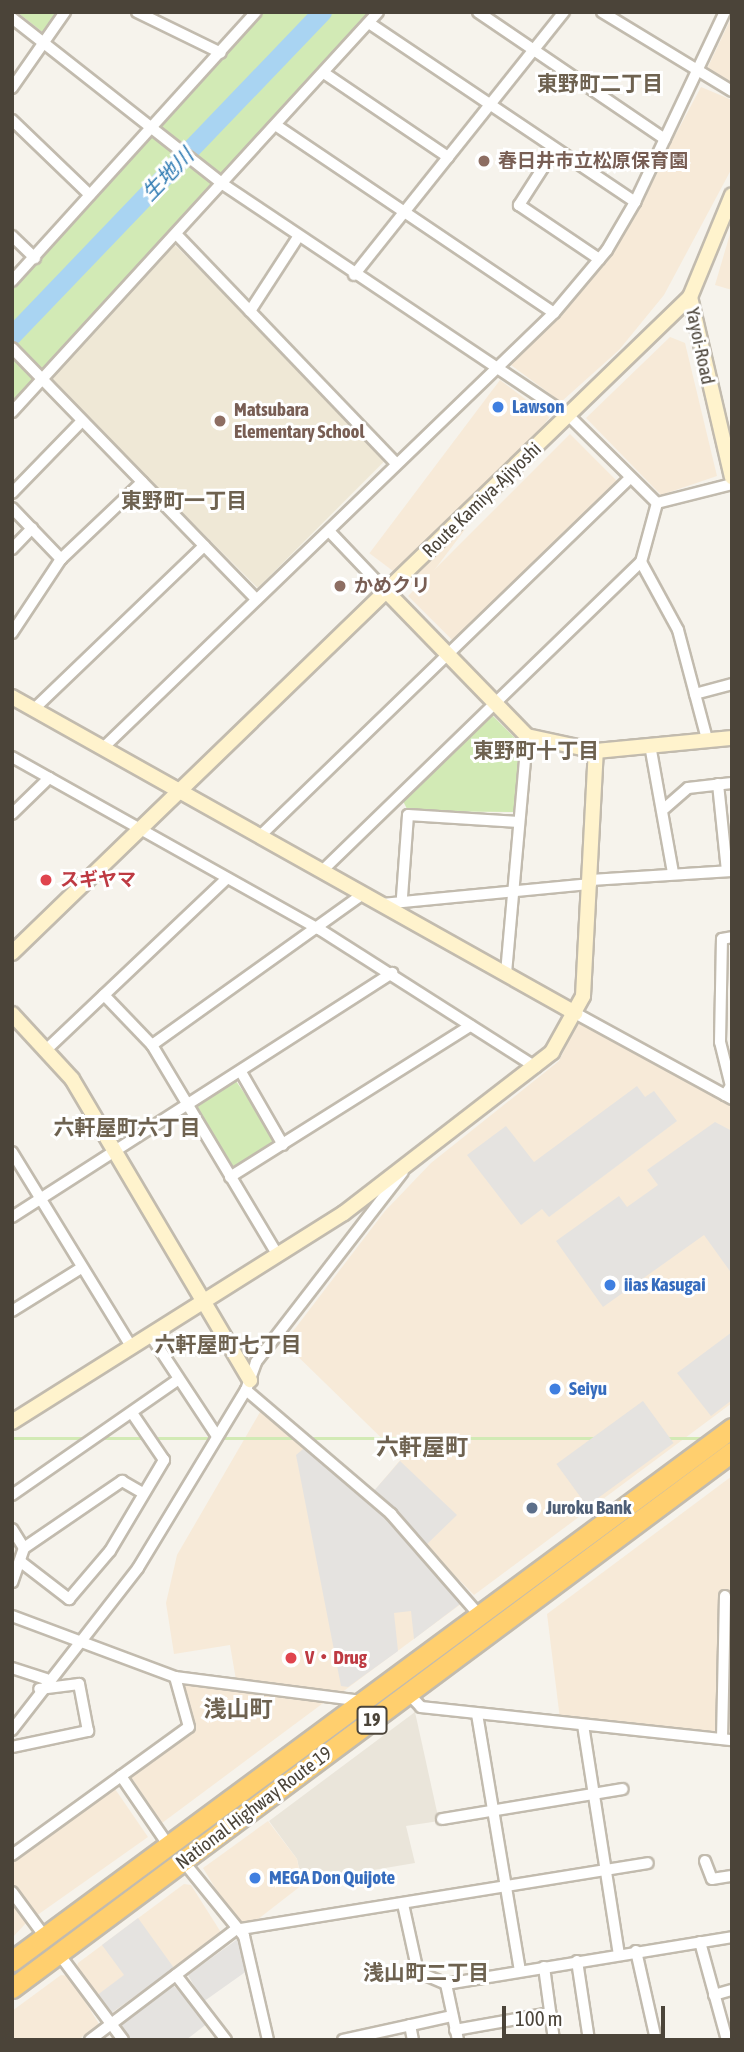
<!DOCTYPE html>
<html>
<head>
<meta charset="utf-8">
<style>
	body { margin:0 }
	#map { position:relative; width:744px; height:2052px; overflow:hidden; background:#f6f3ec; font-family:"Asap Condensed","Noto Sans JP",sans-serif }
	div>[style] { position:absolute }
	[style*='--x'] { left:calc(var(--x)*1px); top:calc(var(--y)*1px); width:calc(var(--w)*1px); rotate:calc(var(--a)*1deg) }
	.residential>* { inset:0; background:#eae5da }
	.commercial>* { inset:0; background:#f7ead8; transform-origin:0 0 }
	.education>* { inset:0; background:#efe8d6; transform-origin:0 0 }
	.green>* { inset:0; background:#d2eab5; transform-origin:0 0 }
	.parking>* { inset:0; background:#e5e3e0; transform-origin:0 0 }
	.river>* { height:19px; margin:-9.5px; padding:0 9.5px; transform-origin:9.5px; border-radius:9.5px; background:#a9d4f2 }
	.roads { filter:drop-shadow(2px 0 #c2bbae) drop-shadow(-2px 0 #c2bbae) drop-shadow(0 2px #c2bbae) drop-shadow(0 -2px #c2bbae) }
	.street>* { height:10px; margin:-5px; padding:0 5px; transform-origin:5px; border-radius:5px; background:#fff }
	.secondary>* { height:14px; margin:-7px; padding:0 7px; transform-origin:7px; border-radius:7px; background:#fff3cd }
	.highway>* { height:19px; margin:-9.5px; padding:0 9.5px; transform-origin:9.5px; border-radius:9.5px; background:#ffcf6e }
	.dots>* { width:19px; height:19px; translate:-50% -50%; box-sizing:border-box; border:4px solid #fff; border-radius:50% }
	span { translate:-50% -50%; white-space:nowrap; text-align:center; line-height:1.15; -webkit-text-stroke:6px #fff; paint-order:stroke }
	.shield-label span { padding:2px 5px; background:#fff; border:2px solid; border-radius:5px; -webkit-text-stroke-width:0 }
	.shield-label { font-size:18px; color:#4b4439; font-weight:700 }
	.education-label { font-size:19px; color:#785e54; font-weight:700 }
	.left { translate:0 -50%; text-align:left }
	.street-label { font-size:19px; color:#4b4439 }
	.shop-label { font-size:19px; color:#366cbe; font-weight:700 }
	.health-label { font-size:19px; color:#be3a42; font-weight:700 }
	.service-label { font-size:19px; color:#4e5e75; font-weight:700 }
	.neighbourhood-label { font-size:21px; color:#6e6250; font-weight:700 }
	.water-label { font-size:21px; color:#2e7ab2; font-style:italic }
	.quarter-label { font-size:23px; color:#6e6250; font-weight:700 }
	.frame { position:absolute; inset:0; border:14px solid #4b4439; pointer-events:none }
	.scale { position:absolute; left:502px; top:2006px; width:163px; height:32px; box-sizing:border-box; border:4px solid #4b4439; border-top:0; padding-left:9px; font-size:21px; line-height:24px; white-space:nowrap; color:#4b4439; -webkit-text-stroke:5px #fff; paint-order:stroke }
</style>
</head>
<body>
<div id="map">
	<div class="residential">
		<i style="clip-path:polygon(415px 1712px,439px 1821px,406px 1826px,415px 1863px,302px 1882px,297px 1859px,269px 1821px)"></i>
	</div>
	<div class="commercial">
		<i style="clip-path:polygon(732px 16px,732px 84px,707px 69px)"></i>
		<i style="clip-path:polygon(701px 87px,732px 100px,732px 168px,664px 295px,619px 350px,561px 402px,511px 365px,608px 261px)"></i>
		<i style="clip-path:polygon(732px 227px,732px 290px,715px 285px)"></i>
		<i style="clip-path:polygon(670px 337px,685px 343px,717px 476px,661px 495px,586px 418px)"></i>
		<i style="left:500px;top:380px;width:62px;height:217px;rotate:37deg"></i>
		<i style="left:570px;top:434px;width:66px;height:229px;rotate:45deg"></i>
		<i style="clip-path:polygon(580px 1018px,732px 1105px,732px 1403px,474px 1595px,373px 1492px,402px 1458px,284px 1343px,385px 1211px,431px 1163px,559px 1061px)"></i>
		<i style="clip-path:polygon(263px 1407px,465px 1601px,341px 1693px,236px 1680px,230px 1645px,174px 1654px,166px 1603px,177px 1555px)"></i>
		<i style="clip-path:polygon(732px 1476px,732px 1739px,560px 1719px,547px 1614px)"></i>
		<i style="clip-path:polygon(178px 1682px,189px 1685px,326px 1701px,162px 1823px,129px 1774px,191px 1727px)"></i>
		<i style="clip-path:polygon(113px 1786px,148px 1837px,36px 1916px,12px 1885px,12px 1861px)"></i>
		<i style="clip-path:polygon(268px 1821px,297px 1859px,302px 1885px,248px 1927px,234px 1919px,203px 1868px)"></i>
		<i style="clip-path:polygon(184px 1884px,191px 1885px,222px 1934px,110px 2014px,76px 1970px,78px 1963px)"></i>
		<i style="clip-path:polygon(12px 1902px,27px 1922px,12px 1938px)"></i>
		<i style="clip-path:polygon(61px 1975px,69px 1976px,99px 2024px,78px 2040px,12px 2040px,12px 2011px)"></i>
	</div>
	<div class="education">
		<i style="left:175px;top:245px;width:301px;height:184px;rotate:45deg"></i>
	</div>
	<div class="green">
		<i style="clip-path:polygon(17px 12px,61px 12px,45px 34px)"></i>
		<i style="clip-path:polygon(264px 12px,369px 12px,12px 405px,12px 286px)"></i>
		<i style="clip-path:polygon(490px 713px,520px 743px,514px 812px,408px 811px,402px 799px)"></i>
		<i style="clip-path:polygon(236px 1081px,276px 1139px,235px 1170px,197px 1112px,197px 1105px)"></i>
		<i style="left:732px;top:1437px;width:3px;height:898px;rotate:90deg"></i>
	</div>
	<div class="parking">
		<i style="clip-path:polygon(637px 1086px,645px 1097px,654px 1091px,677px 1121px,549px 1217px,542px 1209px,521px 1225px,467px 1155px,506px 1126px,534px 1162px)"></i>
		<i style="clip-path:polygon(715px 1122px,732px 1131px,732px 1274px,704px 1235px,603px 1307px,556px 1241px,619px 1196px,627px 1207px,658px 1185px,647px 1170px)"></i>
		<i style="clip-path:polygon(732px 1332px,732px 1400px,711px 1416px,677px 1373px)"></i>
		<i style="left:643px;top:1401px;width:52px;height:107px;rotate:54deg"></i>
		<i style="clip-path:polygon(309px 1444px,385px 1514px,464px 1601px,414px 1639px,411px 1611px,394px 1613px,398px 1651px,348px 1687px,341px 1686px,296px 1455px)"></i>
		<i style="clip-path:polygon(400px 1461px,457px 1515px,424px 1547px,373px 1492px)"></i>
		<i style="clip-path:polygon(138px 1918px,174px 1968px,110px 2014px,96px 1996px,124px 1975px,102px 1945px)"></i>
		<i style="clip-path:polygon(239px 1938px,251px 1968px,203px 2002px,188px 1975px)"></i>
		<i style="clip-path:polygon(173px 1985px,208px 2023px,186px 2040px,128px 2040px,121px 2023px)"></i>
	</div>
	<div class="river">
		<i style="--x:12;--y:335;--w:448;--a:-46.2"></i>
	</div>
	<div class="roads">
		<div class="street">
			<i style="--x:137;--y:12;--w:93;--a:26"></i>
			<i style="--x:478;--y:12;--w:226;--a:34.2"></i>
			<i style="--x:602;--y:12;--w:152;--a:31.3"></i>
			<i style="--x:12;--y:18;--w:270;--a:38.2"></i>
			<i style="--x:224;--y:185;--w:417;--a:33.8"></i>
			<i style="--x:570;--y:417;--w:122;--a:44.7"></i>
			<i style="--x:657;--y:503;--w:77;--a:-14.2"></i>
			<i style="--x:369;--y:23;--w:321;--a:33.9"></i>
			<i style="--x:324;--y:73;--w:150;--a:34.1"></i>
			<i style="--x:12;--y:88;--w:93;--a:-55.1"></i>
			<i style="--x:12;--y:120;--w:108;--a:43.9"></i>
			<i style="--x:277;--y:126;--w:334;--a:34"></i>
			<i style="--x:555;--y:149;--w:67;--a:122.7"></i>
			<i style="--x:519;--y:205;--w:97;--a:34"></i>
			<i style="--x:12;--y:236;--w:32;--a:44"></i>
			<i style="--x:178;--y:236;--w:315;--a:46.2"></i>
			<i style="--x:354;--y:275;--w:337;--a:-51.4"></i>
			<i style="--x:12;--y:281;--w:363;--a:-47.8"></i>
			<i style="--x:250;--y:311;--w:88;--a:-57"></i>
			<i style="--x:12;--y:348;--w:350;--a:45.8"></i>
			<i style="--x:12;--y:412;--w:542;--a:-47.54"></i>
			<i style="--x:12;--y:493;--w:100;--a:-45.8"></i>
			<i style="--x:12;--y:508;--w:71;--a:46.1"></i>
			<i style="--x:329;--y:531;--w:84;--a:46.4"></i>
			<i style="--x:12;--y:549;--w:29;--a:-46"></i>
			<i style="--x:641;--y:562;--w:61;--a:-74.8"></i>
			<i style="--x:12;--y:633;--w:89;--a:-56.5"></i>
			<i style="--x:61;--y:559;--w:112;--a:-43.5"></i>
			<i style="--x:695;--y:694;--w:38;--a:-15"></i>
			<i style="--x:34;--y:709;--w:236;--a:-43.8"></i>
			<i style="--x:650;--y:745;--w:130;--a:79.8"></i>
			<i style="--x:103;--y:748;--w:627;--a:-43.97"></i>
			<i style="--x:554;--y:313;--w:82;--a:-49.9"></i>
			<i style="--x:607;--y:250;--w:56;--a:-59.7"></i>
			<i style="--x:635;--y:202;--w:210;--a:-64.7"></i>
			<i style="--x:12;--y:757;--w:352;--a:29.3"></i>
			<i style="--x:319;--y:929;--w:257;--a:32.5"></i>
			<i style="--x:718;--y:784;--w:87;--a:84.1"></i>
			<i style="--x:665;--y:808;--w:30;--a:-41"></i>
			<i style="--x:688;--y:788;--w:44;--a:-6.5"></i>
			<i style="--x:12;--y:814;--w:52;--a:-44.2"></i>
			<i style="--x:261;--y:835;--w:512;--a:-44.05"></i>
			<i style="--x:323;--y:870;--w:443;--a:-44.1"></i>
			<i style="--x:641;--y:562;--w:77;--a:61.4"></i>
			<i style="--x:678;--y:630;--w:113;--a:75.1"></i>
			<i style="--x:591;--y:880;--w:141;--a:-3.7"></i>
			<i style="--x:402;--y:897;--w:82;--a:-85.8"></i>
			<i style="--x:408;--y:815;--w:111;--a:3.6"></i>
			<i style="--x:382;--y:904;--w:210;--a:-5.5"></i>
			<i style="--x:506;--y:973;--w:238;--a:-84.9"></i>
			<i style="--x:104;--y:995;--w:69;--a:46.2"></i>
			<i style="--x:152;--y:1045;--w:244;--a:59.1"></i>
			<i style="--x:575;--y:1013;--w:179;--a:28.7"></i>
			<i style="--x:152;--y:1045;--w:259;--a:-35.6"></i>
			<i style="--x:47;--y:1049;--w:248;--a:-43.5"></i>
			<i style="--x:241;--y:1072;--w:84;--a:60.1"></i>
			<i style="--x:725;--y:1095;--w:11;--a:-56"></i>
			<i style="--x:731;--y:1086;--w:45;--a:-104"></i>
			<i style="--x:720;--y:1042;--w:103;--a:-88.9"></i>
			<i style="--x:722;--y:939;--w:10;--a:-11"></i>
			<i style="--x:12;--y:1152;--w:230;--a:58.5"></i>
			<i style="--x:230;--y:1177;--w:284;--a:-32.2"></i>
			<i style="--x:12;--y:1217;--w:452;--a:-32.7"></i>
			<i style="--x:12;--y:1311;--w:81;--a:-31.9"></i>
			<i style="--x:151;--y:1336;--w:120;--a:56.6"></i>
			<i style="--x:246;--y:1390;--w:191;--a:40.5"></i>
			<i style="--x:391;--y:1514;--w:134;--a:48.9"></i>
			<i style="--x:12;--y:1495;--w:203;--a:-34.8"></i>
			<i style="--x:12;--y:1529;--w:22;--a:58"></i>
			<i style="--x:24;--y:1548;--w:36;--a:109"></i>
			<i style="--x:24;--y:1548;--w:119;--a:-34.4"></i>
			<i style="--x:122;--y:1481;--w:24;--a:30"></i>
			<i style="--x:21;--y:1562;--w:61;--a:37.6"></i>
			<i style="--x:69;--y:1599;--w:63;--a:-49.5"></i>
			<i style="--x:110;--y:1551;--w:106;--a:-59.3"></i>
			<i style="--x:164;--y:1460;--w:57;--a:-124.2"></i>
			<i style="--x:12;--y:1616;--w:174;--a:20.5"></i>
			<i style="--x:175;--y:1677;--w:190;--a:7.3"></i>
			<i style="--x:12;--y:1668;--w:36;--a:18"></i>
			<i style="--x:408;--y:1693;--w:19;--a:47"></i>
			<i style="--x:421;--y:1707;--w:313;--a:6.1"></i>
			<i style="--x:477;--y:1714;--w:260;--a:80.5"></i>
			<i style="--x:583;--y:1725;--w:232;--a:81.1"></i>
			<i style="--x:12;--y:1730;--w:205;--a:-52.1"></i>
			<i style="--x:138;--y:1568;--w:208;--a:-58.8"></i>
			<i style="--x:246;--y:1390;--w:30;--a:-70"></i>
			<i style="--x:256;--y:1362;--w:240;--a:-52.3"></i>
			<i style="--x:722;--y:1739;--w:143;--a:-88.8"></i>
			<i style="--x:12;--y:1747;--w:78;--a:-11.9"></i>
			<i style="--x:88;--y:1731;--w:48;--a:-100.8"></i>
			<i style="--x:79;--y:1684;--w:40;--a:172.9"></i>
			<i style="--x:121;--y:1776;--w:85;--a:55.6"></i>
			<i style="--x:442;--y:1819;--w:183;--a:-9.4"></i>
			<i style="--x:12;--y:1855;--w:218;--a:-35.9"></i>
			<i style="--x:189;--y:1727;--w:52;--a:-105.6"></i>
			<i style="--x:183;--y:1861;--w:97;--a:50.9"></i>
			<i style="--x:244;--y:1936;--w:107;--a:77"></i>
			<i style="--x:705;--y:1861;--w:19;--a:69"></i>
			<i style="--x:712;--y:1879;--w:20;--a:-9"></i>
			<i style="--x:12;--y:1892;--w:56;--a:53.7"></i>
			<i style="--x:403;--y:1904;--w:70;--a:77.6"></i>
			<i style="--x:418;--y:1972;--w:30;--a:23"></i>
			<i style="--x:446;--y:1984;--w:57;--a:77.9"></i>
			<i style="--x:700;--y:1942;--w:102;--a:74.6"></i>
			<i style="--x:636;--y:1951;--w:91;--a:77.3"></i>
			<i style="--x:59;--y:1954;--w:107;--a:53.3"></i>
			<i style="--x:577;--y:1961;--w:80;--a:81.4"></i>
			<i style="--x:544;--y:1967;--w:74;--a:82.2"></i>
			<i style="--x:176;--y:1975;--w:82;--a:52.4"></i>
			<i style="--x:446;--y:1984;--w:290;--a:-9.3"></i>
			<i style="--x:714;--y:1995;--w:19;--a:-16"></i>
			<i style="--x:410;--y:2025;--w:15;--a:79"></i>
			<i style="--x:455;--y:2030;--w:97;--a:-10.1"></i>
			<i style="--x:90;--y:2040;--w:182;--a:-37.2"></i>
			<i style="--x:235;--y:1930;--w:418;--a:-9.2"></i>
			<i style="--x:343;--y:2040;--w:112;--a:-12.4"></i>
		</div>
		<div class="secondary">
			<i style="--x:690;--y:297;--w:185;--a:76.9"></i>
			<i style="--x:387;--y:592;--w:201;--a:45.8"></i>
			<i style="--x:527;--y:736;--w:71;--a:12.3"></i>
			<i style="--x:596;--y:751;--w:137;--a:-5.5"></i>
			<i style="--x:12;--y:697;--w:646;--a:29.3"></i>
			<i style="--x:12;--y:953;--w:943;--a:-44.06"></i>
			<i style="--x:690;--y:297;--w:110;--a:-67.6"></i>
			<i style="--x:12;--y:1014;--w:88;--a:47.3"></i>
			<i style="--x:72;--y:1079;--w:350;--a:59.4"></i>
			<i style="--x:12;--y:1422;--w:392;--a:-32.2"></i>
			<i style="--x:344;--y:1213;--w:263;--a:-37.7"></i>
			<i style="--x:552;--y:1052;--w:64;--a:-61"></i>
			<i style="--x:583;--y:996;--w:245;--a:-87"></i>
		</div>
		<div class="highway">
			<i style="--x:12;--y:1961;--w:896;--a:-36.51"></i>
			<i style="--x:12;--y:1988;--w:898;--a:-36.67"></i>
		</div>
	</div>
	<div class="dots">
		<i style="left:484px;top:161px;background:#8d6e63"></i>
		<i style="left:498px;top:407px;background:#3f7fe0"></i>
		<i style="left:220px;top:421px;background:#8d6e63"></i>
		<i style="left:340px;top:586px;background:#8d6e63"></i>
		<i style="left:46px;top:880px;background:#e0444e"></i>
		<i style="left:610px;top:1285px;background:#3f7fe0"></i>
		<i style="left:555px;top:1389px;background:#3f7fe0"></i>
		<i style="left:532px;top:1508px;background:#5c6f8a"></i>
		<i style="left:291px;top:1658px;background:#e0444e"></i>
		<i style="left:255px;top:1878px;background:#3f7fe0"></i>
	</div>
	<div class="shield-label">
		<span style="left:372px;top:1720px">19</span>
	</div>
	<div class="education-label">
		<span class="left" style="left:498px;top:161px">春日井市立松原保育園</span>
		<span class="left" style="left:234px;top:421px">Matsubara<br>Elementary School</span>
		<span class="left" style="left:354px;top:586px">かめクリ</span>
	</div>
	<div class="street-label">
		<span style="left:700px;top:346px;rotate:78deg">Yayoi-Road</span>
		<span style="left:482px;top:500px;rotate:-44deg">Route Kamiya-Ajiyoshi</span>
		<span style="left:254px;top:1808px;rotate:-37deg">National Highway Route 19</span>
	</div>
	<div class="shop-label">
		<span class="left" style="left:512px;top:407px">Lawson</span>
		<span class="left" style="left:624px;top:1285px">iias Kasugai</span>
		<span class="left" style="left:569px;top:1389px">Seiyu</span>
		<span class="left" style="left:269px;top:1878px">MEGA Don Quijote</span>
	</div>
	<div class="health-label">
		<span class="left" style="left:60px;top:880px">スギヤマ</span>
		<span class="left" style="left:305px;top:1658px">V・Drug</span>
	</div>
	<div class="service-label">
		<span class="left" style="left:546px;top:1508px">Juroku Bank</span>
	</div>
	<div class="neighbourhood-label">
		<span style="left:600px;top:83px">東野町二丁目</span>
		<span style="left:184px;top:500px">東野町一丁目</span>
		<span style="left:536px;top:750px">東野町十丁目</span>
		<span style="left:127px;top:1127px">六軒屋町六丁目</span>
		<span style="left:228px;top:1344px">六軒屋町七丁目</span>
		<span style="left:426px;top:1972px">浅山町二丁目</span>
	</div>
	<div class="water-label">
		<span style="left:167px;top:174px;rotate:-46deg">生地川</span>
	</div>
	<div class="quarter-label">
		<span style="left:422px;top:1447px">六軒屋町</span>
		<span style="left:238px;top:1709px">浅山町</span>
	</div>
	<div class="frame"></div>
	<div class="scale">100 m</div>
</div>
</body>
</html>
